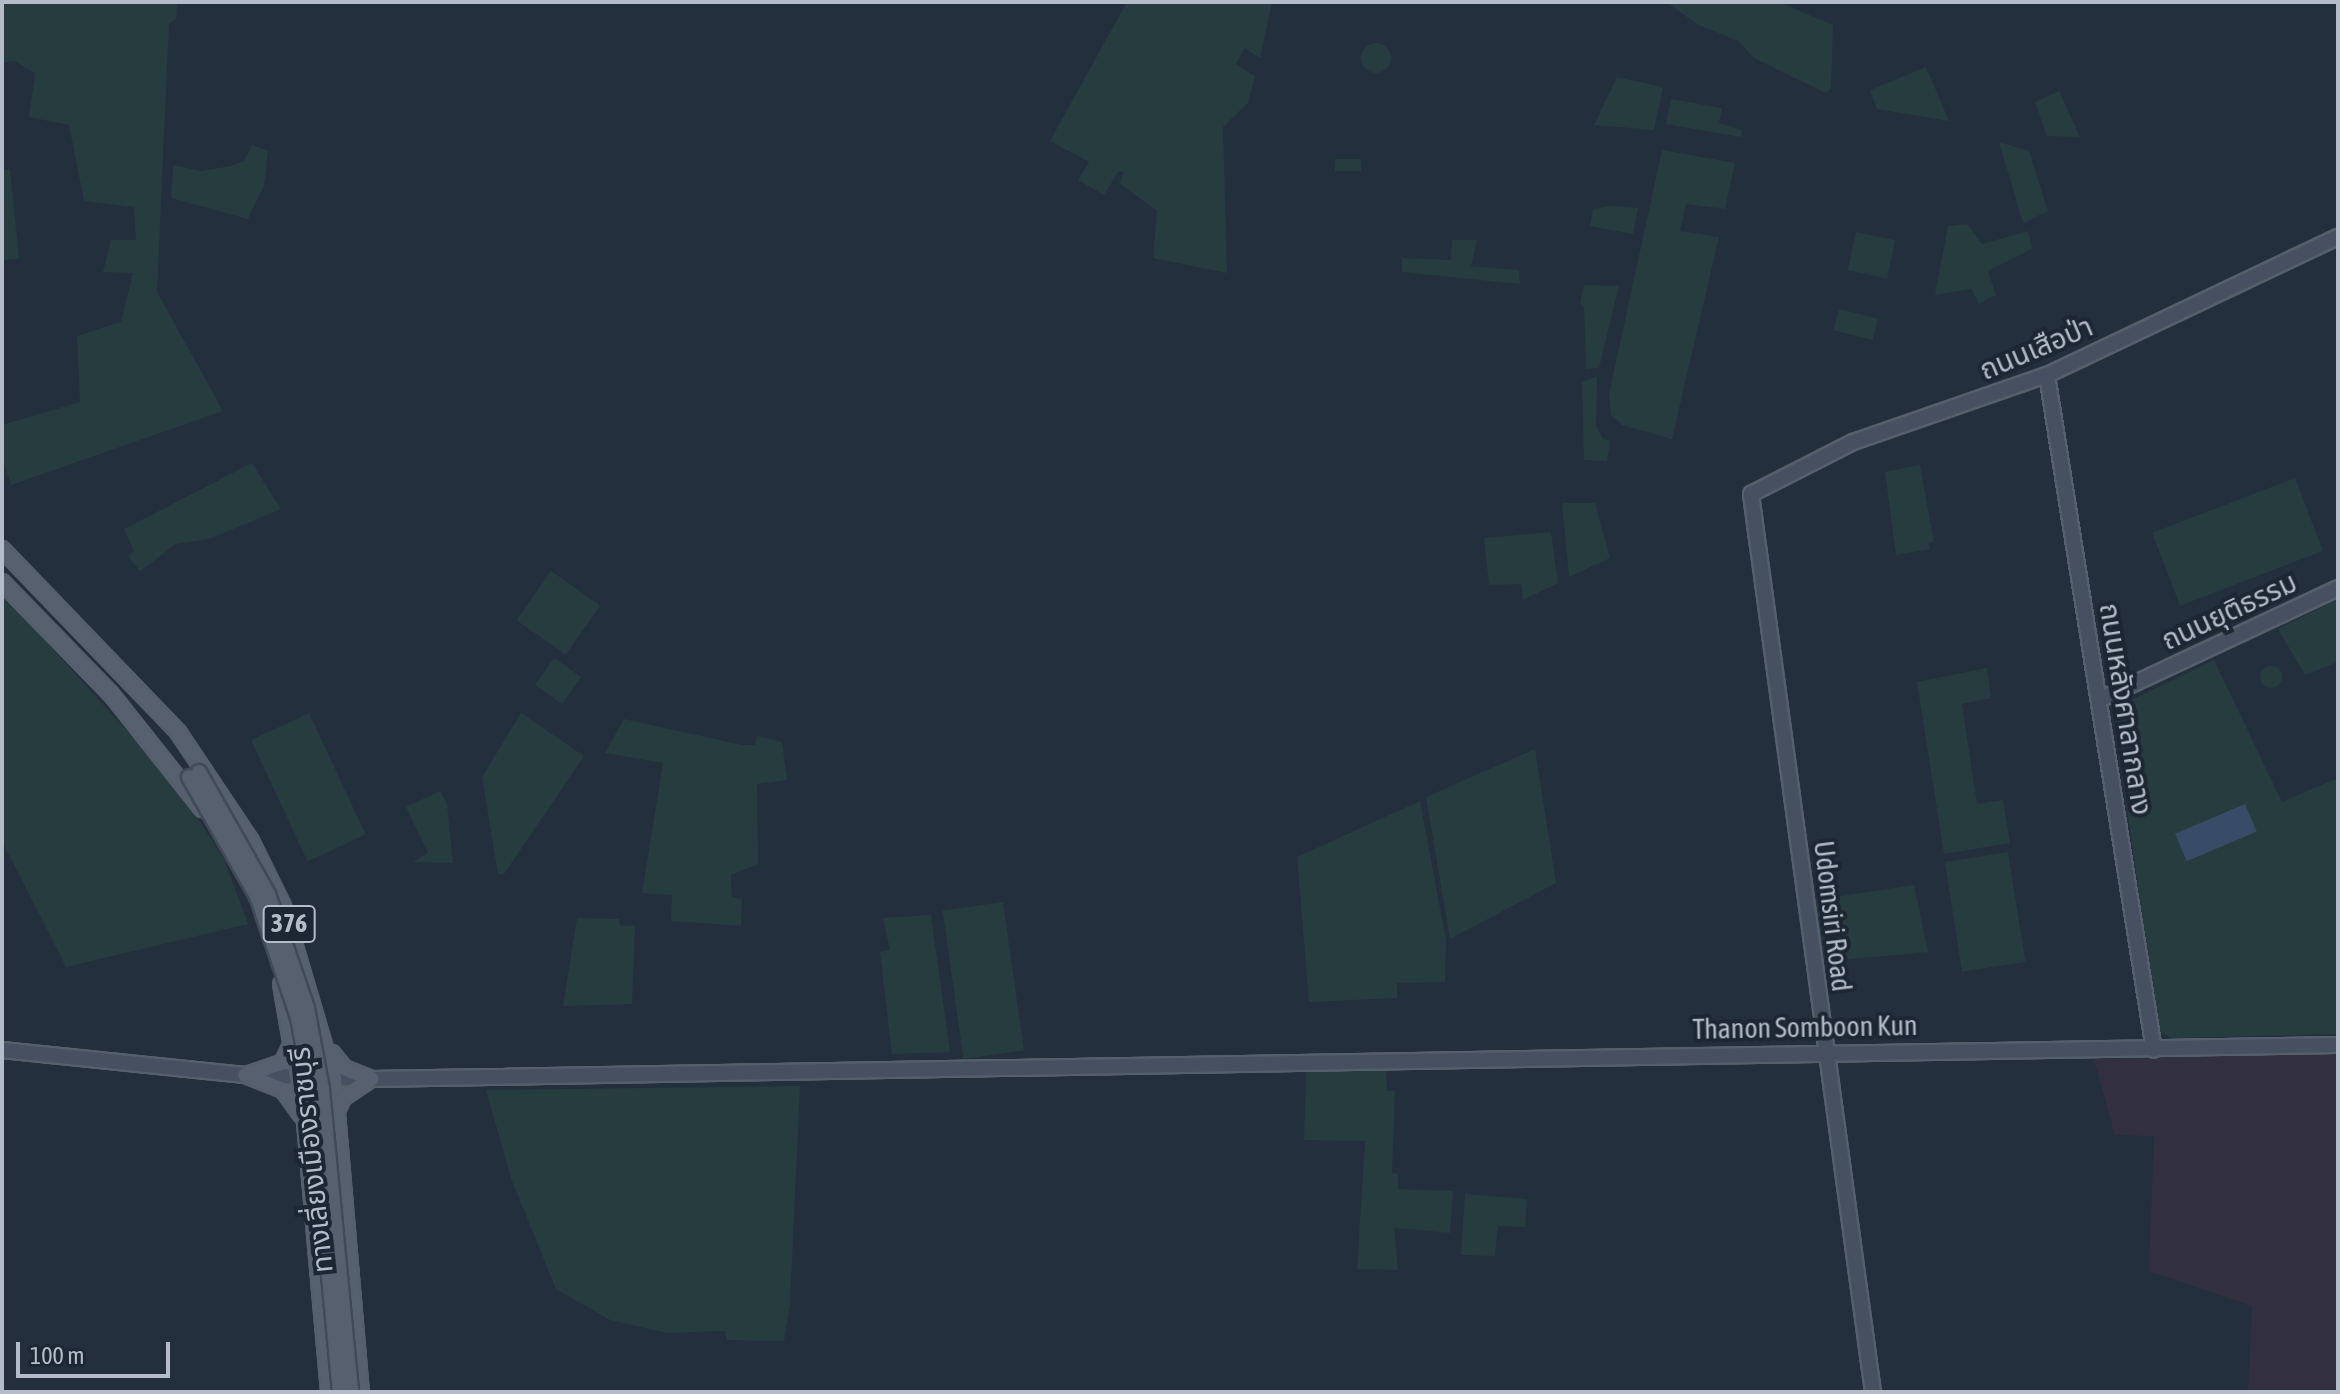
<!DOCTYPE html>
<html>
<head>
<meta charset="utf-8">
<style>
	body { margin:0 }
	#map { position:relative; width:2340px; height:1394px; overflow:hidden; background:#242f3e; font-family:"Asap Condensed","Noto Sans Thai",sans-serif }
	div>[style] { position:absolute }
	[style*='--x'] { left:calc(var(--x)*1px); top:calc(var(--y)*1px); width:calc(var(--w)*1px); rotate:calc(var(--a)*1deg) }
	.medical>* { inset:0; background:#32303f }
	.green>* { inset:0; background:#263c3f; transform-origin:0 0 }
	.round { border-radius:50% }
	.water>* { inset:0; background:#394c67; transform-origin:0 0 }
	.roads { filter:drop-shadow(2px 0 #565f6c) drop-shadow(-2px 0 #565f6c) drop-shadow(0 2px #565f6c) drop-shadow(0 -2px #565f6c) }
	.secondary>* { height:14px; margin:-7px; padding:0 7px; transform-origin:7px; border-radius:7px; background:#465061 }
	.primary>* { height:14px; margin:-7px; padding:0 7px; transform-origin:7px; border-radius:7px; background:#56606e }
	.bridges { filter:drop-shadow(2px 0 #414a57) drop-shadow(-2px 0 #414a57) drop-shadow(0 2px #414a57) drop-shadow(0 -2px #414a57) }
	.primary-bridge>* { height:14px; margin:-7px; padding:0 7px; transform-origin:7px; border-radius:7px; background:#56606e }
	span { translate:-50% -50%; white-space:nowrap; text-align:center; line-height:1.15; -webkit-text-stroke:8px #1d2633; paint-order:stroke }
	.shield-label span { padding:2px 6px; background:#1d2633; border:2px solid; border-radius:6px; -webkit-text-stroke-width:0 }
	.shield-label { font-size:26px; color:#b4bcc9; font-weight:700 }
	.street-label { font-size:28px; color:#b4bcc9 }
	.frame { position:absolute; inset:0; border:4px solid #b4bcc9; pointer-events:none }
	.scale { position:absolute; left:16px; top:1342px; width:154px; height:36px; box-sizing:border-box; border:4px solid #b4bcc9; border-top:0; padding-left:10px; font-size:24px; line-height:28px; white-space:nowrap; color:#b4bcc9; -webkit-text-stroke:6px #1d2633; paint-order:stroke }
</style>
</head>
<body>
<div id="map">
	<div class="medical">
		<i style="clip-path:polygon(2338px 1054px,2338px 1392px,2248px 1392px,2252px 1306px,2149px 1271px,2154px 1136px,2115px 1135px,2093px 1056px)"></i>
	</div>
	<div class="green">
		<i style="clip-path:polygon(2px 2px,177px 2px,176px 19px,169px 24px,157px 292px,223px 411px,11px 485px,2px 457px,2px 425px,80px 402px,77px 336px,121px 322px,133px 273px,103px 272px,111px 240px,136px 240px,134px 207px,84px 201px,69px 125px,29px 117px,35px 73px,15px 61px,2px 63px)"></i>
		<i style="clip-path:polygon(1127px 2px,1272px 2px,1260px 58px,1245px 48px,1236px 64px,1255px 76px,1248px 103px,1223px 127px,1227px 273px,1153px 258px,1157px 211px,1119px 183px,1124px 171px,1118px 172px,1104px 195px,1078px 180px,1089px 162px,1050px 141px)"></i>
		<i style="clip-path:polygon(1666px 2px,1778px 2px,1833px 25px,1831px 89px,1826px 93px,1754px 58px,1738px 41px,1697px 24px)"></i>
		<i class="round" style="left:1361px;top:43px;width:30px;height:30px"></i>
		<i style="clip-path:polygon(1926px 67px,1949px 121px,1877px 109px,1870px 90px)"></i>
		<i style="clip-path:polygon(1617px 77px,1663px 87px,1654px 130px,1594px 125px)"></i>
		<i style="clip-path:polygon(2059px 91px,2080px 137px,2047px 136px,2035px 102px)"></i>
		<i style="clip-path:polygon(1671px 99px,1722px 108px,1719px 123px,1742px 130px,1741px 137px,1666px 124px)"></i>
		<i style="clip-path:polygon(1999px 142px,2029px 151px,2048px 211px,2023px 223px)"></i>
		<i style="clip-path:polygon(252px 145px,268px 151px,264px 185px,248px 219px,171px 198px,173px 165px,201px 171px,231px 166px,244px 161px)"></i>
		<i style="clip-path:polygon(1662px 150px,1735px 163px,1725px 209px,1686px 204px,1680px 231px,1719px 237px,1672px 439px,1622px 425px,1611px 415px,1609px 394px)"></i>
		<i style="left:1335px;top:159px;width:26px;height:12px"></i>
		<i style="clip-path:polygon(10px 169px,19px 259px,2px 260px,2px 170px)"></i>
		<i style="clip-path:polygon(1611px 206px,1638px 208px,1633px 234px,1590px 226px,1593px 209px)"></i>
		<i style="clip-path:polygon(1967px 224px,1982px 244px,2028px 231px,2032px 249px,1988px 271px,1996px 295px,1979px 304px,1971px 289px,1935px 295px,1948px 226px)"></i>
		<i style="left:1856px;top:232px;width:40px;height:39px;rotate:12deg"></i>
		<i style="clip-path:polygon(1452px 240px,1477px 240px,1471px 266px,1519px 270px,1520px 284px,1402px 272px,1402px 258px,1451px 260px)"></i>
		<i style="clip-path:polygon(1584px 285px,1619px 286px,1599px 368px,1586px 369px,1584px 306px,1580px 303px)"></i>
		<i style="left:1839px;top:309px;width:40px;height:22px;rotate:14deg"></i>
		<i style="clip-path:polygon(1597px 376px,1596px 426px,1603px 439px,1610px 441px,1607px 461px,1584px 460px,1582px 382px)"></i>
		<i style="clip-path:polygon(252px 463px,281px 509px,209px 539px,176px 544px,140px 571px,128px 556px,134px 551px,124px 529px)"></i>
		<i style="clip-path:polygon(1920px 465px,1934px 542px,1928px 543px,1930px 549px,1896px 555px,1885px 472px)"></i>
		<i style="left:2295px;top:478px;width:78px;height:153px;rotate:69deg"></i>
		<i style="clip-path:polygon(1562px 503px,1595px 503px,1610px 558px,1569px 577px)"></i>
		<i style="clip-path:polygon(1551px 532px,1558px 583px,1523px 600px,1521px 584px,1489px 585px,1484px 538px)"></i>
		<i style="left:551px;top:571px;width:60px;height:60px;rotate:35deg"></i>
		<i style="clip-path:polygon(2px 593px,177px 786px,224px 859px,248px 924px,66px 967px,2px 841px)"></i>
		<i style="clip-path:polygon(2338px 599px,2338px 662px,2305px 675px,2278px 629px)"></i>
		<i style="left:554px;top:658px;width:33px;height:33px;rotate:35deg"></i>
		<i style="clip-path:polygon(2214px 660px,2282px 802px,2338px 778px,2338px 1034px,2172px 1038px,2158px 1031px,2113px 709px)"></i>
		<i class="round" style="left:2260px;top:666px;width:22px;height:22px"></i>
		<i style="clip-path:polygon(1987px 668px,1991px 698px,1962px 704px,1977px 804px,2003px 800px,2010px 843px,1944px 854px,1917px 682px)"></i>
		<i style="left:309px;top:713px;width:134px;height:64px;rotate:65deg"></i>
		<i style="clip-path:polygon(521px 713px,584px 756px,504px 874px,498px 874px,482px 777px)"></i>
		<i style="clip-path:polygon(624px 719px,742px 745px,755px 745px,757px 736px,782px 742px,787px 780px,757px 784px,758px 864px,731px 875px,732px 897px,742px 899px,741px 926px,671px 921px,672px 895px,642px 893px,663px 763px,605px 753px)"></i>
		<i style="clip-path:polygon(1535px 749px,1556px 883px,1450px 939px,1426px 797px)"></i>
		<i style="clip-path:polygon(440px 791px,447px 804px,453px 863px,413px 862px,428px 853px,406px 807px)"></i>
		<i style="clip-path:polygon(1420px 801px,1446px 940px,1445px 982px,1397px 983px,1397px 998px,1309px 1002px,1297px 857px)"></i>
		<i style="left:2008px;top:852px;width:111px;height:64px;rotate:81deg"></i>
		<i style="clip-path:polygon(1914px 885px,1928px 952px,1821px 962px,1814px 900px)"></i>
		<i style="left:1003px;top:902px;width:150px;height:61px;rotate:82deg"></i>
		<i style="clip-path:polygon(931px 915px,950px 1052px,892px 1054px,880px 952px,890px 950px,883px 918px)"></i>
		<i style="clip-path:polygon(577px 918px,618px 919px,621px 926px,635px 925px,632px 1004px,563px 1006px)"></i>
		<i style="clip-path:polygon(1386px 1068px,1387px 1091px,1395px 1091px,1392px 1173px,1398px 1174px,1398px 1189px,1453px 1191px,1450px 1233px,1394px 1228px,1398px 1270px,1357px 1269px,1365px 1141px,1304px 1140px,1306px 1072px)"></i>
		<i style="clip-path:polygon(800px 1086px,790px 1304px,784px 1341px,727px 1340px,725px 1331px,667px 1333px,610px 1320px,556px 1289px,512px 1181px,486px 1090px)"></i>
		<i style="clip-path:polygon(1465px 1194px,1527px 1199px,1525px 1227px,1498px 1226px,1495px 1256px,1461px 1255px)"></i>
	</div>
	<div class="water">
		<i style="left:2245px;top:804px;width:30px;height:76px;rotate:67deg"></i>
	</div>
	<div class="roads">
		<div class="secondary">
			<i style="--x:2047;--y:375;--w:683;--a:80.99"></i>
			<i style="--x:2099;--y:700;--w:264;--a:-25.1"></i>
			<i style="--x:2;--y:1050;--w:244;--a:5.9"></i>
			<i style="--x:245;--y:1075;--w:126;--a:1.8"></i>
			<i style="--x:371;--y:1079;--w:1967;--a:-0.99"></i>
			<i style="--x:1873;--y:1392;--w:906;--a:-97.74"></i>
			<i style="--x:1751;--y:494;--w:114;--a:-27"></i>
			<i style="--x:1853;--y:442;--w:205;--a:-19.1"></i>
			<i style="--x:2047;--y:375;--w:322;--a:-25.4"></i>
		</div>
		<div class="primary">
			<i style="--x:2;--y:549;--w:254;--a:46.1"></i>
			<i style="--x:178;--y:732;--w:131;--a:56.2"></i>
			<i style="--x:251;--y:841;--w:72;--a:63.8"></i>
			<i style="--x:283;--y:906;--w:179;--a:73.5"></i>
			<i style="--x:334;--y:1078;--w:315;--a:85.1"></i>
			<i style="--x:2;--y:582;--w:156;--a:45.8"></i>
			<i style="--x:111;--y:694;--w:147;--a:51.6"></i>
			<i style="--x:281;--y:984;--w:141;--a:80.2"></i>
			<i style="--x:305;--y:1123;--w:270;--a:84.9"></i>
			<i style="--x:332;--y:1053;--w:19;--a:51"></i>
			<i style="--x:344;--y:1068;--w:29;--a:22"></i>
			<i style="--x:245;--y:1075;--w:41;--a:21.5"></i>
			<i style="--x:283;--y:1090;--w:31;--a:54"></i>
			<i style="--x:246;--y:1075;--w:39;--a:-19"></i>
			<i style="--x:283;--y:1062;--w:19;--a:-65"></i>
			<i style="--x:337;--y:1111;--w:14;--a:-65"></i>
			<i style="--x:343;--y:1098;--w:34;--a:-34"></i>
		</div>
	</div>
	<div class="bridges">
		<div class="primary-bridge">
			<i style="--x:199;--y:772;--w:140;--a:60.5"></i>
			<i style="--x:268;--y:894;--w:120;--a:71.1"></i>
			<i style="--x:307;--y:1008;--w:82;--a:79.5"></i>
			<i style="--x:322;--y:1089;--w:304;--a:84.5"></i>
			<i style="--x:189;--y:777;--w:137;--a:60.3"></i>
			<i style="--x:257;--y:896;--w:129;--a:71.4"></i>
			<i style="--x:298;--y:1018;--w:69;--a:79.2"></i>
			<i style="--x:311;--y:1086;--w:307;--a:84.6"></i>
		</div>
	</div>
	<div class="shield-label">
		<span style="left:289px;top:924px">376</span>
	</div>
	<div class="street-label">
		<span style="left:2036px;top:348px;rotate:-23deg">ถนนเสือป่า</span>
		<span style="left:2229px;top:611px;rotate:-25deg">ถนนยุติธรรม</span>
		<span style="left:2126px;top:709px;rotate:81deg">ถนนหลังศาลากลาง</span>
		<span style="left:1833px;top:916px;rotate:83deg">Udomsiri Road</span>
		<span style="left:1805px;top:1027px;rotate:-1deg">Thanon Somboon Kun</span>
		<span style="left:311px;top:1160px;rotate:-96deg">ทางเลี่ยงเมืองราชบุรี</span>
	</div>
	<div class="frame"></div>
	<div class="scale">100 m</div>
</div>
</body>
</html>
